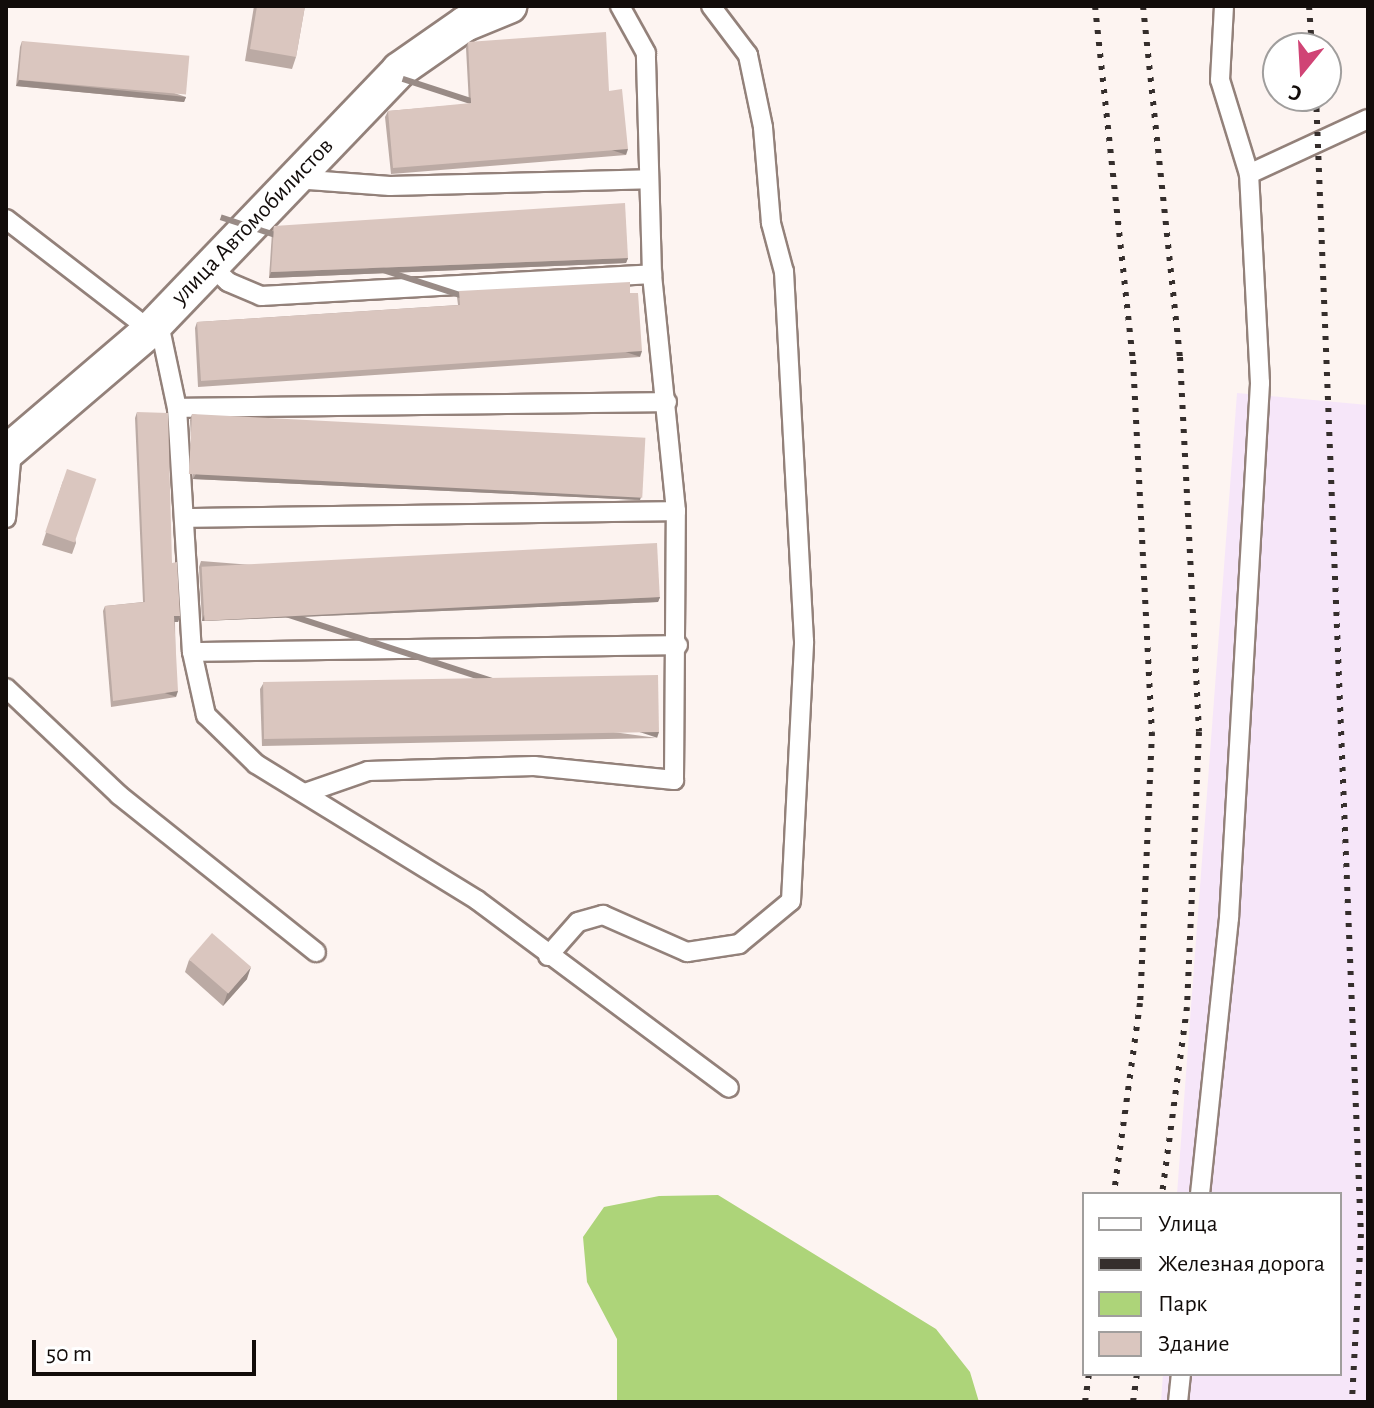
<!DOCTYPE html>
<html>
<head>
<meta charset="utf-8">
<style>
	body { margin:0 }
	#map { position:relative; width:1374px; height:1408px; overflow:hidden; background:#fdf4f1; font-family:"Alegreya Sans",sans-serif }
	div>[style] { position:absolute }
	[style*='--x'] { left:calc(var(--x)*1px); top:calc(var(--y)*1px); width:calc(var(--w)*1px); rotate:calc(var(--a)*1deg) }
	.industrial>* { inset:0; background:#f6e6f9 }
	.green>* { inset:0; background:#add479 }
	.roads { filter:drop-shadow(2px 0 #93817a) drop-shadow(-2px 0 #93817a) drop-shadow(0 2px #93817a) drop-shadow(0 -2px #93817a) }
	.service>* { height:18px; margin:-9px; padding:0 9px; transform-origin:9px; border-radius:9px; background:#fff }
	.minor>* { height:34px; margin:-17px; padding:0 17px; transform-origin:17px; border-radius:17px; background:#fff }
	.rail>* { height:6px; margin-top:-3px; transform-origin:0; background:repeating-linear-gradient(90deg,#352e2c 0 4px,transparent 0 12px) }
	.wall>* { inset:0; background:#bbaaa4 }
	.shaded-wall>* { inset:0; background:#998b86; transform-origin:0 0 }
	.building>* { inset:0; background:#dac6bf; transform-origin:0 0 }
	span { translate:-50% -50%; white-space:nowrap; text-align:center; line-height:1.15; -webkit-text-stroke:7px #fff; paint-order:stroke }
	.street-label { font-size:24px; color:#120c0a }
	.frame { position:absolute; inset:0; border:8px solid #120c0a; pointer-events:none }
	.legend { position:absolute; left:1082px; top:1192px; width:260px; height:184px; box-sizing:border-box; background:#fff; border:2px solid #a09e9d; margin:0; padding:10px 14px; list-style:none; font-size:24px; color:#120c0a }
	.legend li { display:flex; align-items:center; gap:16px; height:40px }
	.legend b { width:40px; border:2px solid #a09e9d }
	.north { position:absolute; left:1262px; top:32px; width:80px; height:80px; box-sizing:border-box; background:#fff; border:2px solid #a09e9d; border-radius:50%; rotate:198deg; font-size:22px; font-weight:700; line-height:32px; text-align:center; color:#120c0a }
	.north::after { content:''; display:block; margin:auto; width:28px; height:36px; background:#d04475; clip-path:polygon(50% 0,100% 100%,50% 72%,0 100%) }
	.scale { position:absolute; left:32px; top:1340px; width:224px; height:36px; box-sizing:border-box; border:4px solid #120c0a; border-top:0; padding-left:10px; font-size:24px; line-height:28px; white-space:nowrap; color:#120c0a; -webkit-text-stroke:6px #fff; paint-order:stroke }
</style>
</head>
<body>
<div id="map">
	<div class="industrial">
		<i style="clip-path:polygon(1237px 393px,1368px 405px,1368px 1402px,1161px 1402px,1163px 1374px,1340px 1374px,1340px 1194px,1177px 1194px)"></i>
	</div>
	<div class="green">
		<i style="clip-path:polygon(718px 1195px,936px 1329px,970px 1372px,979px 1402px,617px 1402px,617px 1339px,587px 1282px,583px 1237px,604px 1207px,659px 1196px)"></i>
	</div>
	<div class="roads">
		<div class="service">
			<i style="--x:1249;--y:174;--w:131;--a:-24.8"></i>
			<i style="--x:295;--y:179;--w:95;--a:4.2"></i>
			<i style="--x:390;--y:186;--w:259;--a:-1.5"></i>
			<i style="--x:6;--y:219;--w:182;--a:37.6"></i>
			<i style="--x:150;--y:330;--w:11;--a:15"></i>
			<i style="--x:161;--y:333;--w:77;--a:78"></i>
			<i style="--x:177;--y:408;--w:244;--a:86.5"></i>
			<i style="--x:192;--y:652;--w:65;--a:77.5"></i>
			<i style="--x:206;--y:715;--w:70;--a:44.4"></i>
			<i style="--x:256;--y:764;--w:259;--a:31.6"></i>
			<i style="--x:477;--y:900;--w:314;--a:36.7"></i>
			<i style="--x:211;--y:266;--w:23;--a:43"></i>
			<i style="--x:228;--y:282;--w:36;--a:23"></i>
			<i style="--x:261;--y:296;--w:392;--a:-3.2"></i>
			<i style="--x:177;--y:408;--w:490;--a:-0.7"></i>
			<i style="--x:6;--y:518;--w:69;--a:-85"></i>
			<i style="--x:184;--y:518;--w:492;--a:-0.8"></i>
			<i style="--x:192;--y:652;--w:486;--a:-0.8"></i>
			<i style="--x:6;--y:688;--w:156;--a:43.4"></i>
			<i style="--x:119;--y:795;--w:252;--a:38.6"></i>
			<i style="--x:305;--y:793;--w:67;--a:-19.2"></i>
			<i style="--x:368;--y:771;--w:166;--a:-1.7"></i>
			<i style="--x:534;--y:766;--w:141;--a:5.7"></i>
			<i style="--x:674;--y:780;--w:269;--a:-89.6"></i>
			<i style="--x:676;--y:511;--w:238;--a:-95.8"></i>
			<i style="--x:652;--y:274;--w:221;--a:-91.6"></i>
			<i style="--x:646;--y:53;--w:54;--a:-119"></i>
			<i style="--x:548;--y:956;--w:45;--a:-48.6"></i>
			<i style="--x:578;--y:922;--w:26;--a:-16"></i>
			<i style="--x:603;--y:915;--w:92;--a:23.8"></i>
			<i style="--x:687;--y:952;--w:53;--a:-8.7"></i>
			<i style="--x:739;--y:944;--w:67;--a:-39.6"></i>
			<i style="--x:791;--y:901;--w:260;--a:-87.1"></i>
			<i style="--x:804;--y:641;--w:370;--a:-93.1"></i>
			<i style="--x:784;--y:272;--w:51;--a:-104.9"></i>
			<i style="--x:771;--y:223;--w:96;--a:-94.8"></i>
			<i style="--x:763;--y:127;--w:74;--a:-101.8"></i>
			<i style="--x:748;--y:55;--w:61;--a:-127.1"></i>
			<i style="--x:1200;--y:1194;--w:278;--a:-84"></i>
			<i style="--x:1229;--y:918;--w:536;--a:-86.68"></i>
			<i style="--x:1260;--y:383;--w:209;--a:-93"></i>
			<i style="--x:1249;--y:174;--w:98;--a:-107.1"></i>
			<i style="--x:1220;--y:80;--w:74;--a:-86.9"></i>
			<i style="--x:1178;--y:1402;--w:28;--a:-84"></i>
		</div>
		<div class="minor">
			<i style="--x:6;--y:453;--w:189;--a:-40.5"></i>
			<i style="--x:150;--y:330;--w:360;--a:-46.2"></i>
			<i style="--x:399;--y:70;--w:80;--a:-34.9"></i>
			<i style="--x:465;--y:24;--w:48;--a:-22.2"></i>
		</div>
	</div>
	<div class="rail">
		<i style="--x:1095;--y:6;--w:356;--a:83.9"></i>
		<i style="--x:1133;--y:360;--w:372;--a:87.1"></i>
		<i style="--x:1152;--y:732;--w:271;--a:92.5"></i>
		<i style="--x:1140;--y:1003;--w:193;--a:97.8"></i>
		<i style="--x:1143;--y:6;--w:353;--a:84"></i>
		<i style="--x:1180;--y:357;--w:375;--a:87.1"></i>
		<i style="--x:1199;--y:732;--w:275;--a:92.5"></i>
		<i style="--x:1187;--y:1007;--w:189;--a:97.6"></i>
		<i style="--x:1309;--y:6;--w:42;--a:85.9"></i>
		<i style="--x:1316;--y:96;--w:1139;--a:87.74"></i>
		<i style="--x:1361;--y:1234;--w:168;--a:93.1"></i>
		<i style="--x:1085;--y:1402;--w:28;--a:-82"></i>
		<i style="--x:1133;--y:1402;--w:28;--a:-82"></i>
	</div>
	<div class="wall">
		<i style="clip-path:polygon(254px 6px,305px 6px,296px 57px,292px 69px,245px 61px)"></i>
		<i style="clip-path:polygon(22px 41px,186px 97px,184px 102px,16px 86px,20px 47px)"></i>
		<i style="clip-path:polygon(468px 42px,609px 91px,626px 155px,391px 174px,385px 117px,388px 111px,469px 104px,466px 48px)"></i>
		<i style="clip-path:polygon(274px 226px,628px 258px,626px 263px,269px 278px,272px 232px)"></i>
		<i style="clip-path:polygon(459px 291px,630px 293px,640px 357px,198px 387px,195px 328px,197px 322px,458px 305px,457px 297px)"></i>
		<i style="clip-path:polygon(137px 412px,172px 563px,180px 616px,178px 622px,175px 622px,176px 697px,111px 707px,103px 611px,105px 606px,143px 602px,135px 418px)"></i>
		<i style="clip-path:polygon(192px 414px,640px 500px,193px 479px,190px 420px)"></i>
		<i style="clip-path:polygon(63px 481px,76px 543px,72px 554px,42px 545px)"></i>
		<i style="clip-path:polygon(201px 561px,660px 597px,658px 602px,202px 621px,199px 567px)"></i>
		<i style="clip-path:polygon(263px 684px,657px 738px,262px 746px,260px 689px)"></i>
		<i style="clip-path:polygon(189px 960px,247px 979px,223px 1006px,185px 972px)"></i>
	</div>
	<div class="shaded-wall">
		<i style="clip-path:polygon(19px 80px,186px 97px,184px 102px,16px 86px)"></i>
		<i style="left:628px;top:149px;width:6px;height:236px;rotate:108deg"></i>
		<i style="clip-path:polygon(628px 258px,626px 263px,269px 278px,271px 272px)"></i>
		<i style="left:642px;top:351px;width:6px;height:442px;rotate:108deg"></i>
		<i style="clip-path:polygon(196px 474px,642px 494px,640px 500px,193px 479px)"></i>
		<i style="clip-path:polygon(660px 597px,658px 602px,202px 621px,204px 615px)"></i>
		<i style="clip-path:polygon(174px 616px,180px 616px,178px 622px,172px 622px)"></i>
		<i style="left:178px;top:691px;width:6px;height:66px;rotate:108deg"></i>
		<i style="left:659px;top:732px;width:6px;height:395px;rotate:108deg"></i>
		<i style="clip-path:polygon(251px 967px,247px 979px,223px 1006px,227px 994px)"></i>
	</div>
	<div class="building">
		<i style="clip-path:polygon(257px 6px,305px 6px,296px 57px,250px 49px)"></i>
		<i style="clip-path:polygon(606px 32px,609px 91px,622px 89px,628px 149px,393px 168px,388px 111px,471px 103px,468px 42px)"></i>
		<i style="left:22px;top:41px;width:168px;height:39px;rotate:5deg"></i>
		<i style="clip-path:polygon(625px 203px,628px 258px,271px 272px,274px 226px)"></i>
		<i style="clip-path:polygon(630px 282px,630px 293px,638px 293px,642px 351px,201px 381px,197px 322px,460px 305px,459px 291px)"></i>
		<i style="clip-path:polygon(137px 412px,168px 413px,172px 563px,177px 562px,180px 616px,174px 616px,178px 691px,113px 701px,105px 606px,145px 602px)"></i>
		<i style="left:192px;top:414px;width:454px;height:60px;rotate:3deg"></i>
		<i style="left:67px;top:469px;width:31px;height:67px;rotate:19deg"></i>
		<i style="left:657px;top:543px;width:54px;height:456px;rotate:87deg"></i>
		<i style="left:658px;top:675px;width:57px;height:395px;rotate:89deg"></i>
		<i style="left:212px;top:933px;width:52px;height:35px;rotate:41deg"></i>
	</div>
	<div class="street-label">
		<span style="left:253px;top:222px;rotate:-46deg">улица Автомобилистов</span>
	</div>
	<div class="frame"></div>
	<ul class="legend">
	<li><b style="height:10px;background:#fff"></b>Улица</li>
	<li><b style="height:10px;background:#352e2c"></b>Железная дорога</li>
	<li><b style="height:22px;background:#add479"></b>Парк</li>
	<li><b style="height:22px;background:#dac6bf"></b>Здание</li>
	</ul>
	<div class="north">С</div>
	<div class="scale">50 m</div>
</div>
</body>
</html>
